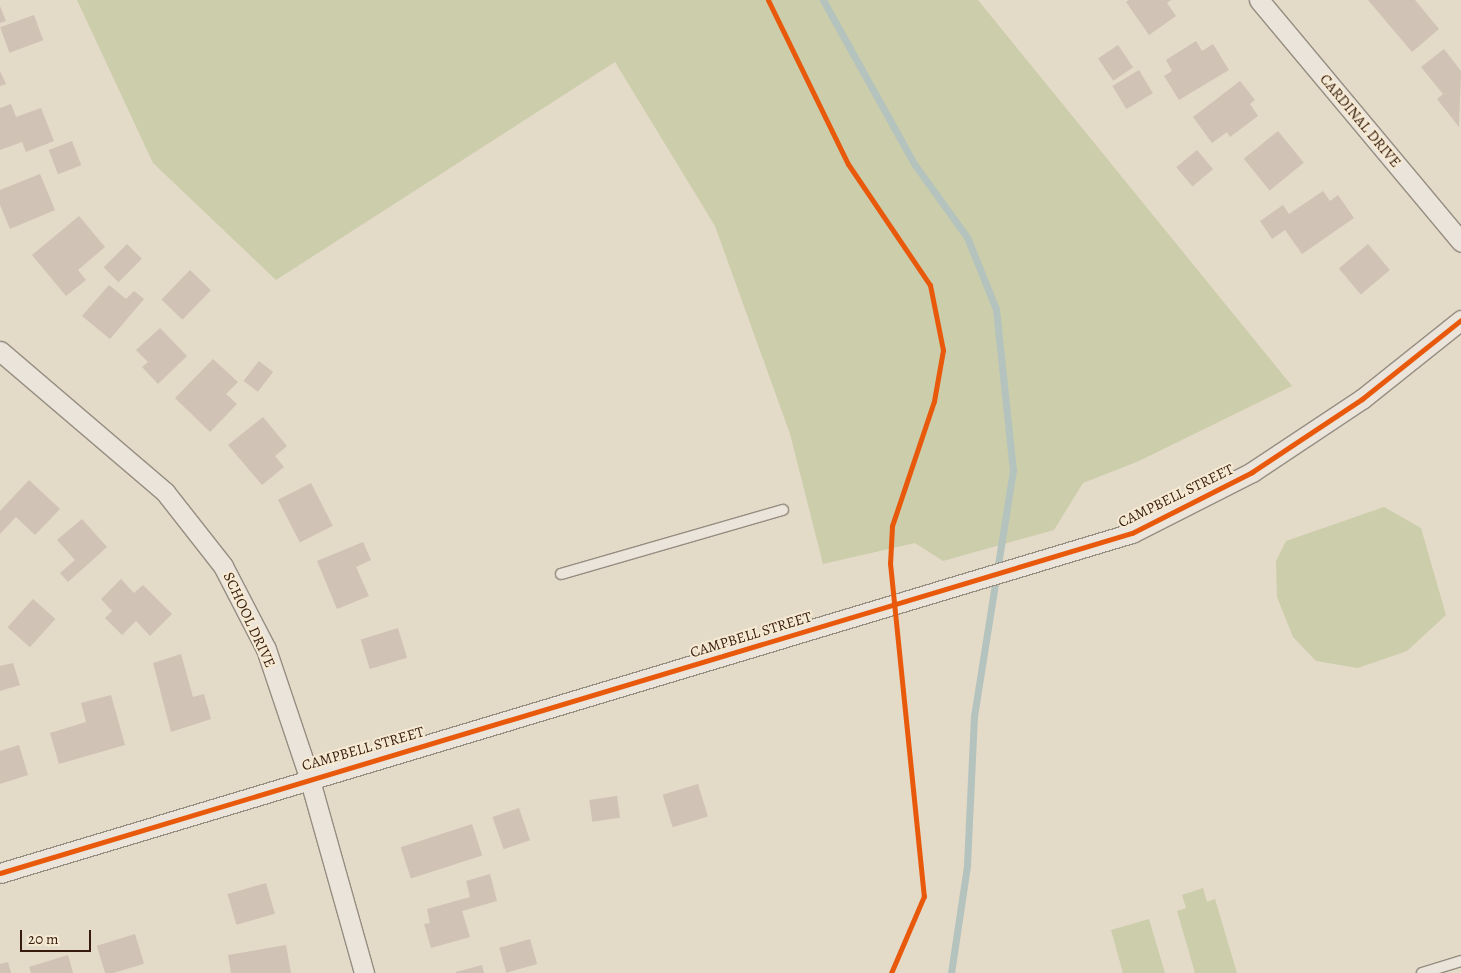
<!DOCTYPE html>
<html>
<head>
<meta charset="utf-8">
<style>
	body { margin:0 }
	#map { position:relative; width:1461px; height:973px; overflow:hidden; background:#e4dac8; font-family:Alegreya,serif }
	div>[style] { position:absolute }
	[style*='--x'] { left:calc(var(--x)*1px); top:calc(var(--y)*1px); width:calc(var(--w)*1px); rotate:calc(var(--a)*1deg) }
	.green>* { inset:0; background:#cbcdab }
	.stream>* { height:7px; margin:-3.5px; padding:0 3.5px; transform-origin:3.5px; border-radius:3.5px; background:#b4c3be }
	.building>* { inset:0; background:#d0c2b5; transform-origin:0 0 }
	.roads { filter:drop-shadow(1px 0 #968d81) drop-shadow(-1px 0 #968d81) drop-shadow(0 1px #968d81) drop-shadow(0 -1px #968d81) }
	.service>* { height:10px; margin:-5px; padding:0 5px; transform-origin:5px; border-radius:5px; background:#eae4db }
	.minor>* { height:19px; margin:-9.5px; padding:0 9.5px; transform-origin:9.5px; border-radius:9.5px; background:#eae4db }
	.cycleway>* { height:5px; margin:-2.5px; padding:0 2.5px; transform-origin:2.5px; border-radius:2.5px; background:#e8590c }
	span { translate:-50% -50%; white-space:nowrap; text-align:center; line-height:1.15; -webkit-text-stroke:4px #f6ead3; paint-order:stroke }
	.street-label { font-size:15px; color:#361b0c }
	.scale { position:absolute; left:20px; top:930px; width:71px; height:22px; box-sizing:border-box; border:2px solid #361b0c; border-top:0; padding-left:6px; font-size:15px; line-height:18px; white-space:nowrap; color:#361b0c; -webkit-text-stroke:4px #f6ead3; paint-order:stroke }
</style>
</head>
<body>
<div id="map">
	<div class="green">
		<i style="clip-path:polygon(77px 0,978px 0,1292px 386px,1139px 461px,1083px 483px,1054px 530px,943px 561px,915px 543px,823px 564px,790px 434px,715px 226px,615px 62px,276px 280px,153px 163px)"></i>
		<i style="clip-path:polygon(1384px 507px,1421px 528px,1446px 615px,1407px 651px,1358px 668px,1316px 661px,1293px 637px,1277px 597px,1276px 561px,1286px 541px)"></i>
		<i style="clip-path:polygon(1203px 888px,1207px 902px,1215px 899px,1237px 973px,1195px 973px,1177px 911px,1186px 908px,1182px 895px)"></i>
		<i style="clip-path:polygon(1149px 919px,1165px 973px,1123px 973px,1111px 930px)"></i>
	</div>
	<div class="stream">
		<i style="--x:823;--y:0;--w:189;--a:60.9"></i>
		<i style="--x:915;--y:165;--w:89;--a:54.2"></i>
		<i style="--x:967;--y:237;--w:78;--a:68.1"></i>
		<i style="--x:996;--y:309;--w:162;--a:84"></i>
		<i style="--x:1013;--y:470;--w:249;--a:99"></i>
		<i style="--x:974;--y:716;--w:150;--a:92.7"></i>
		<i style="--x:967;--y:866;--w:108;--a:98.5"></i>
	</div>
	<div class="building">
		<i style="clip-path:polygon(1129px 0,1171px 0,1167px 3px,1176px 16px,1149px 35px,1126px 2px)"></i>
		<i style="clip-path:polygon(1368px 0,1415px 0,1439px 29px,1412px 52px)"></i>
		<i style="clip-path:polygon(0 6px,6px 21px,0 23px)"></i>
		<i style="left:34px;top:15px;width:27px;height:36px;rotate:70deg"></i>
		<i style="clip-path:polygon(1196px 41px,1202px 51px,1213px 44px,1229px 70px,1179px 100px,1164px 76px,1172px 71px,1166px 60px)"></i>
		<i style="left:1118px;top:45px;width:27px;height:24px;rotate:56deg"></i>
		<i style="clip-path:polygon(1444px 49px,1461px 71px,1459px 127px,1437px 99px,1443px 94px,1421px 67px)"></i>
		<i style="left:1139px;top:70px;width:27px;height:31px;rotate:59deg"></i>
		<i style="clip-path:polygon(0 71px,6px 84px,0 86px)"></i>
		<i style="clip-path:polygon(1240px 81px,1255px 100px,1250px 104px,1258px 116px,1230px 137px,1227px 132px,1212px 143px,1193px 117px)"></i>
		<i style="clip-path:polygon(11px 104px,16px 117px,41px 108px,54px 141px,26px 152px,22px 142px,0 150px,0 108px)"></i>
		<i style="left:1278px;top:131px;width:41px;height:44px;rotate:51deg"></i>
		<i style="left:72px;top:141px;width:26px;height:25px;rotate:69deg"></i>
		<i style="left:1197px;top:150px;width:25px;height:27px;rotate:50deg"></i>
		<i style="clip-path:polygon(40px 174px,55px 210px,10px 229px,0 205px,0 190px)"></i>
		<i style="clip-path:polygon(1323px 191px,1330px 201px,1338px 195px,1354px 218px,1302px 254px,1285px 230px,1272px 239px,1260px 221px,1283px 205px,1289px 214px)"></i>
		<i style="clip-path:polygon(79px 216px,105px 247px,78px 270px,86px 280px,66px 296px,32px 255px)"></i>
		<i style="left:127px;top:244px;width:21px;height:33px;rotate:45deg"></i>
		<i style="left:1368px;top:244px;width:34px;height:38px;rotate:50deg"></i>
		<i style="left:190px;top:270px;width:29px;height:41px;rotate:44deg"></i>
		<i style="clip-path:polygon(109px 285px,126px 299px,134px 291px,144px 299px,110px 339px,82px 316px)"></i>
		<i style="clip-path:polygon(160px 328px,187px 356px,158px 384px,142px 367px,148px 362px,136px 350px)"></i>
		<i style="clip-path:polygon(213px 359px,238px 382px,226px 394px,237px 404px,210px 432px,175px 398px)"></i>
		<i style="left:259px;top:361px;width:18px;height:25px;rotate:38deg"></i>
		<i style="clip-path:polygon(263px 417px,287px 446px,275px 456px,284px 467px,262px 485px,228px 445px)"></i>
		<i style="clip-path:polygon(29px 480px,60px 509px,35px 535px,16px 517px,0 534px,0 511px)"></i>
		<i style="left:311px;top:483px;width:48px;height:37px;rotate:63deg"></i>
		<i style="clip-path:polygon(82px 519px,107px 547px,68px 582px,60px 573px,75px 560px,57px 540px)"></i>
		<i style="clip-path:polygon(363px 542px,371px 560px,356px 567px,369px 596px,337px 609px,317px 561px)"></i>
		<i style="clip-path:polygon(121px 579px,134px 593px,143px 585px,172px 614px,150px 636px,136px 621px,122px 635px,105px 618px,112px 611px,101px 599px)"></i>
		<i style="left:33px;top:599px;width:30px;height:38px;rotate:42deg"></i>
		<i style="left:398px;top:628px;width:31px;height:39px;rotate:73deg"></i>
		<i style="clip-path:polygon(181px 654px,193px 697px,204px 694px,211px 719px,171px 732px,153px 663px)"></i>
		<i style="clip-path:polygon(13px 663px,20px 685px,0 691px,0 666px)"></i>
		<i style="clip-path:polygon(111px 695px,125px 745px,59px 764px,50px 733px,86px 722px,81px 703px)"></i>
		<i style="clip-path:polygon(19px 745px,28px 775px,0 784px,0 751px)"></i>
		<i style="left:698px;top:784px;width:34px;height:37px;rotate:73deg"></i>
		<i style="left:617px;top:796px;width:22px;height:28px;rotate:82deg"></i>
		<i style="left:519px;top:808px;width:34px;height:28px;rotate:71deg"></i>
		<i style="left:472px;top:824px;width:33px;height:75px;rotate:72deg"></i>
		<i style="clip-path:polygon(490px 874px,497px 901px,462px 911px,470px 937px,431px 948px,424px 924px,430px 923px,427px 909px,470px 897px,466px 881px)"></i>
		<i style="left:266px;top:883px;width:32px;height:40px;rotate:74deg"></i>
		<i style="left:135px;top:934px;width:31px;height:40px;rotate:73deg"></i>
		<i style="left:530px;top:939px;width:26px;height:32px;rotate:74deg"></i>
		<i style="clip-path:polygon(286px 945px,291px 973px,231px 973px,228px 955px)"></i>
		<i style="clip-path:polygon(68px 955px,73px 973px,31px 973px,29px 967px)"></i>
		<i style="clip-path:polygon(8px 962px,11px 973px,0 973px,0 964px)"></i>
		<i style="clip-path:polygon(482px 965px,484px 973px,456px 973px,456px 972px)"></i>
	</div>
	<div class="roads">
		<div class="service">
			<i style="--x:561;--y:574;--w:231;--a:-16.1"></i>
			<i style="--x:1422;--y:973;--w:41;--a:-17.1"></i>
		</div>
		<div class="minor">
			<i style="--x:1259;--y:0;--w:315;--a:50.1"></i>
			<i style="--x:0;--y:351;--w:217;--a:40.5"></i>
			<i style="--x:165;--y:492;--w:94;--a:51.9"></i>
			<i style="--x:223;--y:566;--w:93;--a:62.6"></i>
			<i style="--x:266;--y:649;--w:135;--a:71.4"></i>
			<i style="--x:309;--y:777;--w:204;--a:74.3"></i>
			<i style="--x:0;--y:873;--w:1182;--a:-16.72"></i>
			<i style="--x:1132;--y:533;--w:135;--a:-26.9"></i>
			<i style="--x:1252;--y:472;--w:132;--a:-33.6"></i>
			<i style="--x:1362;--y:399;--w:127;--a:-38.6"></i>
		</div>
	</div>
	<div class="cycleway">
		<i style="--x:768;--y:0;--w:182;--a:64"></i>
		<i style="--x:848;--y:164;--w:146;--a:55.9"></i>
		<i style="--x:930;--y:285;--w:66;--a:78.7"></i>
		<i style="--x:943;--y:350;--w:52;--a:100"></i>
		<i style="--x:934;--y:401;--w:132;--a:108.6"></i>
		<i style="--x:892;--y:526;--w:37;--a:93"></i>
		<i style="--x:890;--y:563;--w:335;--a:84.2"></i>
		<i style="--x:924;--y:896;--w:84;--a:113.2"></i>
		<i style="--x:0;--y:873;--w:1182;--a:-16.72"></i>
		<i style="--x:1132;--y:533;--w:135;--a:-26.9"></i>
		<i style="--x:1252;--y:472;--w:132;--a:-33.6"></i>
		<i style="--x:1362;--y:399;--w:127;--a:-38.6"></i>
	</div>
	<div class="street-label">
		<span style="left:1360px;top:121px;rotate:50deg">CARDINAL DRIVE</span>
		<span style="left:1176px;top:496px;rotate:-26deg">CAMPBELL STREET</span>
		<span style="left:249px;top:620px;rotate:65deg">SCHOOL DRIVE</span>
		<span style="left:751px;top:635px;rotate:-17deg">CAMPBELL STREET</span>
		<span style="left:363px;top:749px;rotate:-16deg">CAMPBELL STREET</span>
	</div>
	<div class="scale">20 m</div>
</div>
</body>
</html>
